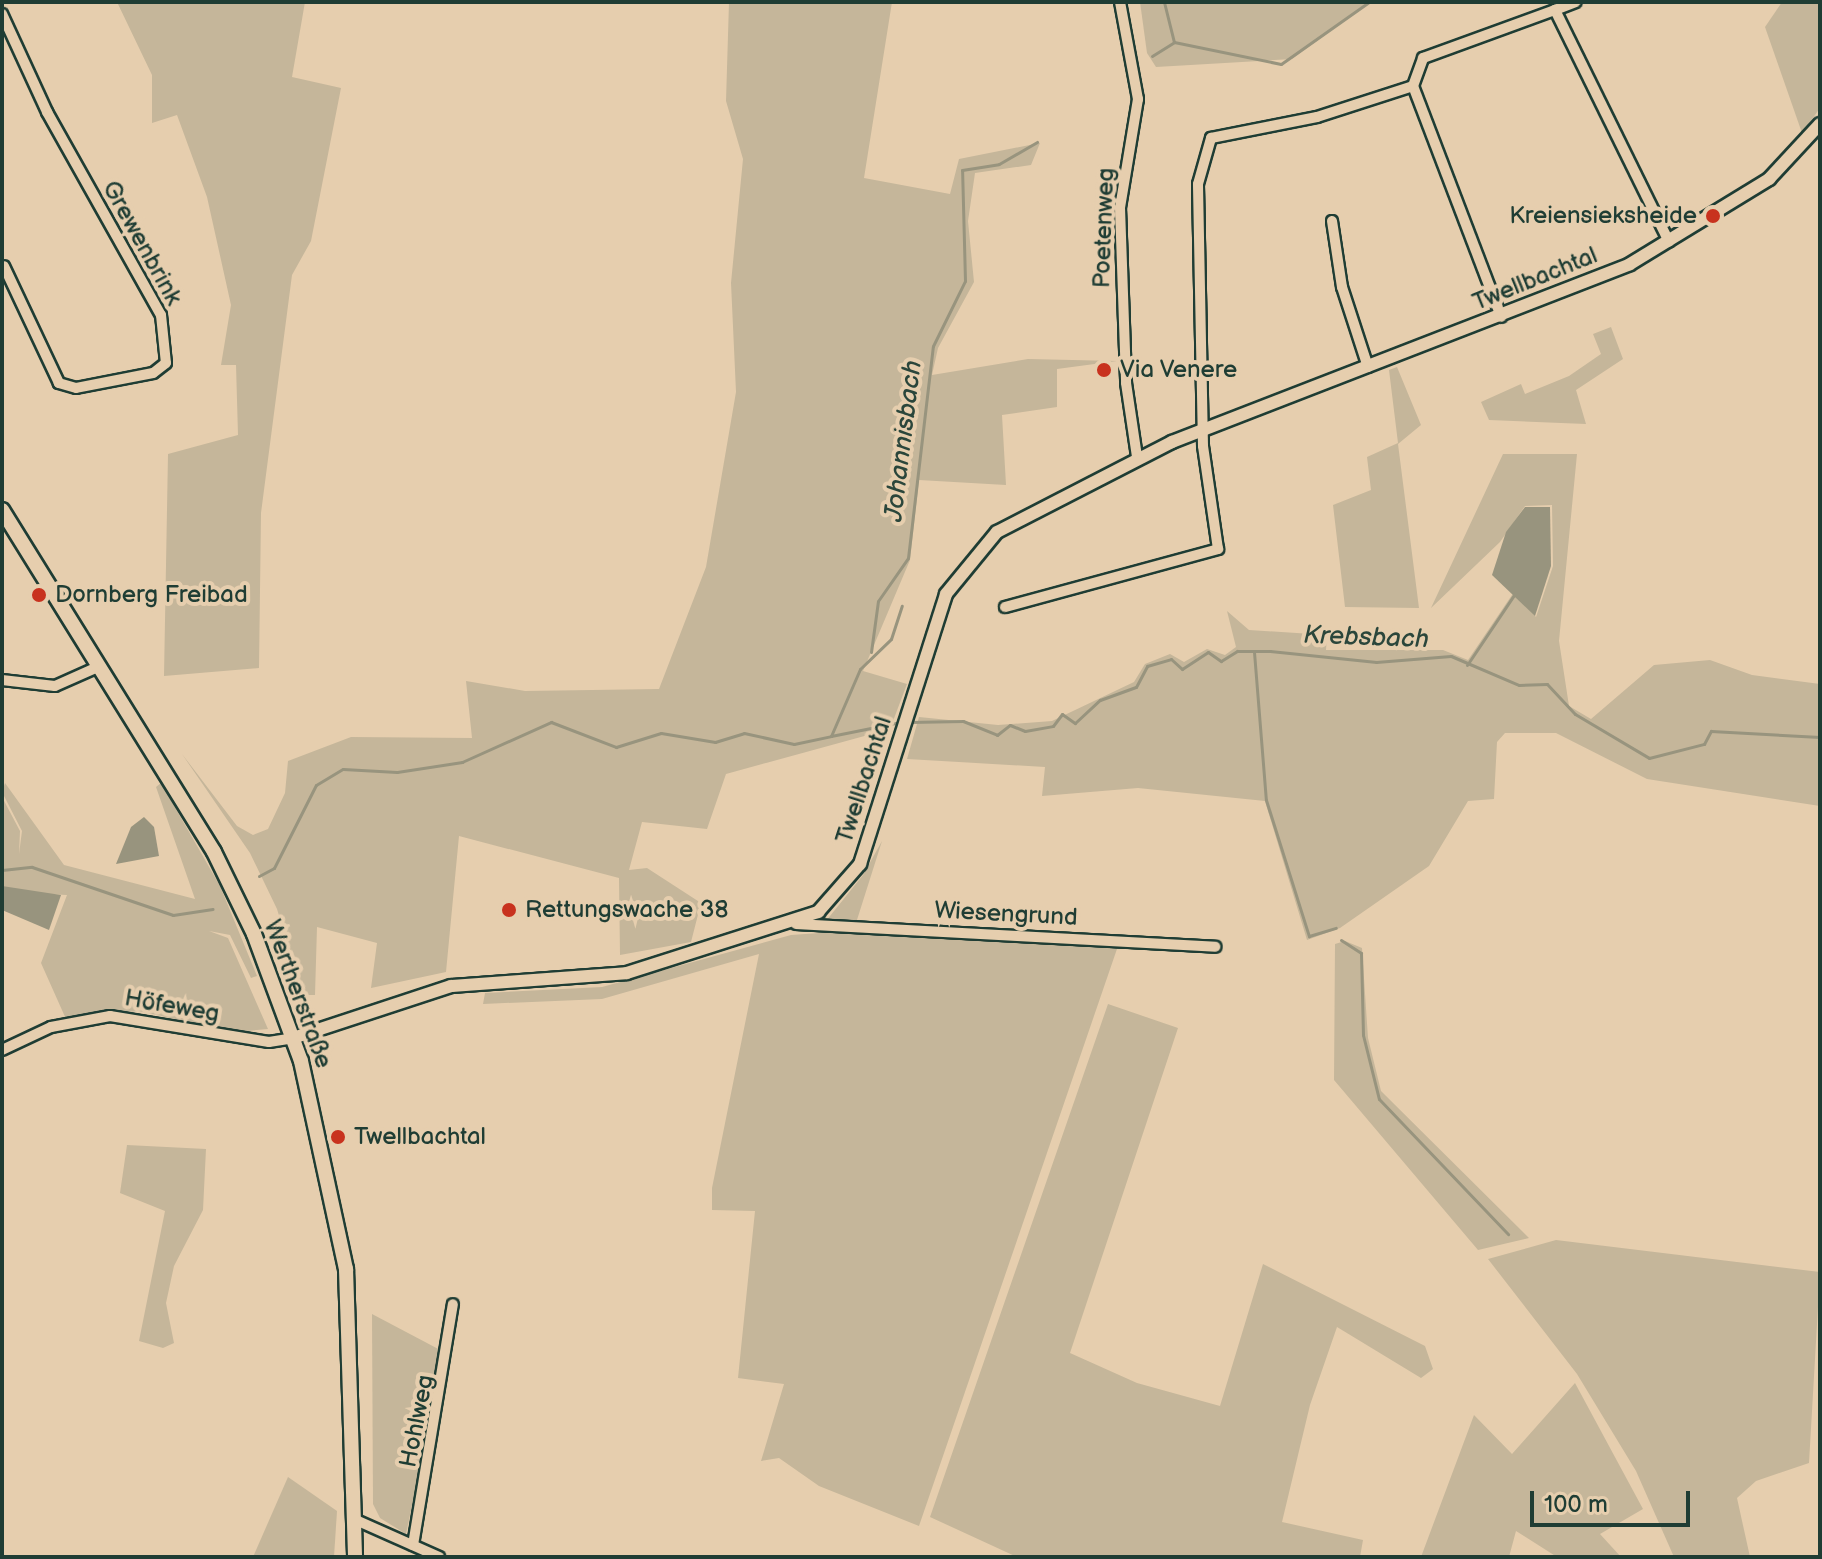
<!DOCTYPE html>
<html>
<head>
<meta charset="utf-8">
<style>
	body { margin:0 }
	#map { position:relative; width:1822px; height:1559px; overflow:hidden; background:#e6ceae; font-family:"Balsamiq Sans",sans-serif }
	div>[style] { position:absolute }
	[style*='--x'] { left:calc(var(--x)*1px); top:calc(var(--y)*1px); width:calc(var(--w)*1px); rotate:calc(var(--a)*1deg) }
	.green>* { inset:0; background:#c5b69a }
	.water>* { inset:0; background:#98947e }
	.stream>* { height:3px; margin:-1.5px; padding:0 1.5px; transform-origin:1.5px; border-radius:1.5px; background:#98947e }
	.roads { filter:drop-shadow(2px 0 #1f3d34) drop-shadow(-2px 0 #1f3d34) drop-shadow(0 2px #1f3d34) drop-shadow(0 -2px #1f3d34) }
	.minor>* { height:10px; margin:-5px; padding:0 5px; transform-origin:5px; border-radius:5px; background:#e6ceae }
	.tertiary>* { height:12px; margin:-6px; padding:0 6px; transform-origin:6px; border-radius:6px; background:#e6ceae }
	.secondary>* { height:14px; margin:-7px; padding:0 7px; transform-origin:7px; border-radius:7px; background:#e6ceae }
	.dots>* { width:22px; height:22px; translate:-50% -50%; box-sizing:border-box; border:4px solid #e6ceae; border-radius:50% }
	span { translate:-50% -50%; white-space:nowrap; text-align:center; line-height:1.15; -webkit-text-stroke:8px #e6ceae; paint-order:stroke }
	.poi-label { font-size:24px; color:#1f3d34 }
	.right { translate:-100% -50%; text-align:right }
	.left { translate:0 -50%; text-align:left }
	.street-label { font-size:24px; color:#1f3d34 }
	.water-label { font-size:26px; color:#2b463b; font-style:italic }
	.frame { position:absolute; inset:0; border:4px solid #1f3d34; pointer-events:none }
	.scale { position:absolute; left:1530px; top:1491px; width:160px; height:36px; box-sizing:border-box; border:4px solid #1f3d34; border-top:0; padding-left:10px; font-size:24px; line-height:28px; white-space:nowrap; color:#1f3d34; -webkit-text-stroke:6px #e6ceae; paint-order:stroke }
</style>
</head>
<body>
<div id="map">
	<div class="green">
		<i style="clip-path:polygon(117px 2px,305px 2px,292px 77px,341px 88px,311px 241px,292px 275px,261px 513px,259px 668px,164px 676px,168px 454px,238px 435px,236px 365px,221px 365px,231px 305px,207px 197px,177px 115px,152px 123px,152px 75px)"></i>
		<i style="clip-path:polygon(729px 2px,892px 2px,864px 178px,950px 194px,959px 159px,1040px 143px,1031px 165px,975px 173px,968px 221px,974px 282px,938px 348px,932px 375px,1028px 359px,1117px 361px,1057px 369px,1057px 407px,1002px 415px,1006px 485px,919px 480px,910px 560px,863px 671px,907px 684px,890px 729px,726px 774px,707px 829px,642px 822px,629px 870px,647px 868px,701px 903px,691px 942px,620px 955px,619px 878px,459px 836px,446px 972px,371px 988px,377px 943px,317px 927px,315px 995px,303px 995px,277px 909px,250px 853px,182px 754px,237px 826px,253px 835px,268px 829px,285px 793px,288px 761px,351px 737px,472px 738px,466px 681px,525px 691px,659px 689px,706px 567px,736px 392px,731px 283px,743px 159px,726px 101px)"></i>
		<i style="clip-path:polygon(1140px 2px,1370px 2px,1292px 59px,1156px 67px,1147px 53px)"></i>
		<i style="clip-path:polygon(1782px 2px,1820px 2px,1820px 108px,1802px 133px,1765px 27px)"></i>
		<i style="clip-path:polygon(1611px 327px,1623px 359px,1576px 390px,1586px 424px,1489px 420px,1481px 402px,1521px 384px,1525px 394px,1569px 376px,1601px 354px,1593px 334px)"></i>
		<i style="clip-path:polygon(1397px 367px,1421px 425px,1398px 444px,1419px 608px,1345px 607px,1333px 505px,1371px 490px,1367px 457px,1398px 443px,1389px 370px)"></i>
		<i style="clip-path:polygon(1503px 454px,1577px 454px,1559px 641px,1569px 706px,1591px 719px,1654px 665px,1710px 660px,1752px 675px,1820px 684px,1820px 806px,1647px 779px,1556px 733px,1505px 733px,1497px 742px,1494px 799px,1468px 801px,1429px 866px,1340px 928px,1307px 940px,1265px 801px,1138px 788px,1042px 796px,1045px 767px,907px 759px,919px 717px,998px 725px,1052px 721px,1134px 682px,1145px 664px,1170px 654px,1184px 662px,1207px 649px,1225px 655px,1236px 647px,1227px 611px,1249px 630px,1327px 635px,1326px 650px,1443px 650px,1468px 660px,1514px 592px,1536px 617px,1553px 566px,1552px 505px,1525px 506px,1500px 542px,1431px 608px)"></i>
		<i style="clip-path:polygon(5px 783px,64px 865px,195px 899px,156px 787px,161px 783px,220px 886px,257px 976px,251px 978px,230px 935px,209px 931px,228px 938px,268px 1029px,236px 1032px,138px 1011px,66px 1019px,41px 963px,67px 895px,2px 892px,2px 797px,20px 831px,19px 854px,22px 831px,2px 792px)"></i>
		<i style="clip-path:polygon(882px 841px,856px 923px,826px 921px,863px 875px)"></i>
		<i style="clip-path:polygon(848px 931px,1118px 946px,919px 1526px,819px 1486px,779px 1458px,761px 1461px,784px 1384px,738px 1378px,755px 1211px,712px 1210px,712px 1188px,759px 954px,602px 999px,483px 1004px,485px 993px,602px 987px,791px 935px)"></i>
		<i style="clip-path:polygon(1345px 941px,1362px 948px,1368px 1038px,1381px 1091px,1529px 1238px,1478px 1250px,1334px 1080px,1335px 944px)"></i>
		<i style="clip-path:polygon(1108px 1004px,1178px 1028px,1070px 1353px,1137px 1383px,1220px 1406px,1263px 1264px,1425px 1346px,1433px 1369px,1421px 1378px,1337px 1327px,1310px 1405px,1282px 1522px,1363px 1540px,1360px 1557px,1017px 1557px,930px 1517px)"></i>
		<i style="clip-path:polygon(127px 1145px,206px 1149px,203px 1210px,174px 1266px,166px 1303px,174px 1343px,163px 1348px,139px 1341px,165px 1211px,120px 1193px)"></i>
		<i style="clip-path:polygon(1556px 1240px,1820px 1272px,1809px 1463px,1756px 1481px,1737px 1498px,1750px 1557px,1674px 1557px,1636px 1471px,1577px 1374px,1488px 1259px)"></i>
		<i style="clip-path:polygon(372px 1314px,444px 1352px,406px 1534px,380px 1518px,373px 1504px)"></i>
		<i style="clip-path:polygon(1575px 1383px,1643px 1509px,1600px 1534px,1621px 1557px,1557px 1557px,1516px 1531px,1509px 1557px,1421px 1557px,1474px 1415px,1512px 1454px)"></i>
		<i style="clip-path:polygon(288px 1477px,337px 1511px,334px 1557px,253px 1557px)"></i>
	</div>
	<div class="water">
		<i style="clip-path:polygon(1525px 507px,1550px 507px,1551px 566px,1535px 616px,1492px 575px,1506px 532px)"></i>
		<i style="clip-path:polygon(144px 817px,154px 827px,159px 856px,116px 864px,131px 827px)"></i>
		<i style="clip-path:polygon(2px 886px,61px 895px,49px 930px,2px 910px)"></i>
	</div>
	<div class="stream">
		<i style="--x:1164;--y:2;--w:41;--a:76"></i>
		<i style="--x:1174;--y:42;--w:109;--a:11.6"></i>
		<i style="--x:1281;--y:64;--w:108;--a:-35.2"></i>
		<i style="--x:1152;--y:56;--w:26;--a:-32"></i>
		<i style="--x:871;--y:652;--w:51;--a:-82.2"></i>
		<i style="--x:878;--y:601;--w:52;--a:-55.1"></i>
		<i style="--x:908;--y:558;--w:213;--a:-83.3"></i>
		<i style="--x:933;--y:346;--w:72;--a:-63.8"></i>
		<i style="--x:965;--y:281;--w:111;--a:-91.5"></i>
		<i style="--x:962;--y:170;--w:37;--a:-9"></i>
		<i style="--x:999;--y:164;--w:44;--a:-30.1"></i>
		<i style="--x:1254;--y:652;--w:148;--a:85.4"></i>
		<i style="--x:1266;--y:800;--w:143;--a:72.5"></i>
		<i style="--x:1309;--y:936;--w:28;--a:-17"></i>
		<i style="--x:1467;--y:665;--w:88;--a:-56.1"></i>
		<i style="--x:909;--y:722;--w:54;--a:-1.1"></i>
		<i style="--x:963;--y:721;--w:37;--a:22"></i>
		<i style="--x:997;--y:735;--w:16;--a:-38"></i>
		<i style="--x:1010;--y:725;--w:16;--a:22"></i>
		<i style="--x:1025;--y:731;--w:28;--a:-10"></i>
		<i style="--x:1053;--y:726;--w:15;--a:-53"></i>
		<i style="--x:1062;--y:714;--w:16;--a:35"></i>
		<i style="--x:1075;--y:723;--w:34;--a:-43"></i>
		<i style="--x:1100;--y:700;--w:38;--a:-20"></i>
		<i style="--x:1136;--y:687;--w:24;--a:-62"></i>
		<i style="--x:1147;--y:666;--w:25;--a:-16"></i>
		<i style="--x:1171;--y:659;--w:15;--a:42"></i>
		<i style="--x:1182;--y:669;--w:31;--a:-33"></i>
		<i style="--x:1208;--y:652;--w:16;--a:35"></i>
		<i style="--x:1221;--y:661;--w:19;--a:-32"></i>
		<i style="--x:1237;--y:651;--w:33;--a:0"></i>
		<i style="--x:1270;--y:651;--w:107;--a:5.9"></i>
		<i style="--x:1376;--y:662;--w:75;--a:-4.6"></i>
		<i style="--x:1451;--y:656;--w:74;--a:23.1"></i>
		<i style="--x:1519;--y:685;--w:28;--a:-2"></i>
		<i style="--x:1547;--y:684;--w:41;--a:47"></i>
		<i style="--x:1575;--y:714;--w:86;--a:30.7"></i>
		<i style="--x:1649;--y:758;--w:57;--a:-14.3"></i>
		<i style="--x:1704;--y:744;--w:15;--a:-62"></i>
		<i style="--x:1711;--y:731;--w:109;--a:3.2"></i>
		<i style="--x:831;--y:736;--w:71;--a:-11.3"></i>
		<i style="--x:2;--y:870;--w:30;--a:-6"></i>
		<i style="--x:32;--y:867;--w:149;--a:18.8"></i>
		<i style="--x:173;--y:915;--w:40;--a:-8.5"></i>
		<i style="--x:259;--y:876;--w:17;--a:-28"></i>
		<i style="--x:274;--y:868;--w:93;--a:-63.2"></i>
		<i style="--x:316;--y:785;--w:31;--a:-31"></i>
		<i style="--x:343;--y:769;--w:54;--a:3.2"></i>
		<i style="--x:397;--y:772;--w:66;--a:-8.7"></i>
		<i style="--x:462;--y:762;--w:98;--a:-24.2"></i>
		<i style="--x:551;--y:722;--w:70;--a:21"></i>
		<i style="--x:616;--y:747;--w:47;--a:-17.3"></i>
		<i style="--x:661;--y:733;--w:55;--a:9.5"></i>
		<i style="--x:715;--y:742;--w:30;--a:-17"></i>
		<i style="--x:744;--y:733;--w:51;--a:12.4"></i>
		<i style="--x:794;--y:744;--w:38;--a:-12"></i>
		<i style="--x:831;--y:736;--w:73;--a:-66.6"></i>
		<i style="--x:860;--y:669;--w:43;--a:-44.1"></i>
		<i style="--x:891;--y:639;--w:35;--a:-72"></i>
		<i style="--x:1341;--y:940;--w:24;--a:33"></i>
		<i style="--x:1361;--y:953;--w:82;--a:88.6"></i>
		<i style="--x:1363;--y:1035;--w:66;--a:76"></i>
		<i style="--x:1379;--y:1099;--w:187;--a:46.3"></i>
	</div>
	<div class="roads">
		<div class="minor">
			<i style="--x:1120;--y:2;--w:99;--a:79.5"></i>
			<i style="--x:1138;--y:99;--w:110;--a:99.4"></i>
			<i style="--x:1120;--y:208;--w:175;--a:88"></i>
			<i style="--x:1126;--y:383;--w:75;--a:81.5"></i>
			<i style="--x:1555;--y:10;--w:22;--a:-21"></i>
			<i style="--x:2;--y:14;--w:108;--a:65.3"></i>
			<i style="--x:47;--y:112;--w:233;--a:60.7"></i>
			<i style="--x:161;--y:315;--w:48;--a:84.1"></i>
			<i style="--x:166;--y:363;--w:16;--a:142"></i>
			<i style="--x:153;--y:373;--w:78;--a:169"></i>
			<i style="--x:76;--y:388;--w:18;--a:-164"></i>
			<i style="--x:59;--y:383;--w:129;--a:-115.2"></i>
			<i style="--x:1413;--y:86;--w:247;--a:69.1"></i>
			<i style="--x:1332;--y:221;--w:67;--a:81.4"></i>
			<i style="--x:1342;--y:287;--w:84;--a:72"></i>
			<i style="--x:1005;--y:607;--w:221;--a:-15.2"></i>
			<i style="--x:1218;--y:549;--w:104;--a:-98.3"></i>
			<i style="--x:1203;--y:446;--w:262;--a:-91.1"></i>
			<i style="--x:1198;--y:184;--w:48;--a:-74.2"></i>
			<i style="--x:1211;--y:138;--w:108;--a:-11.2"></i>
			<i style="--x:1317;--y:117;--w:101;--a:-17.9"></i>
			<i style="--x:1413;--y:86;--w:30;--a:-70"></i>
			<i style="--x:1423;--y:58;--w:140;--a:-20"></i>
			<i style="--x:1555;--y:10;--w:258;--a:63.8"></i>
			<i style="--x:2;--y:680;--w:53;--a:6.5"></i>
			<i style="--x:55;--y:686;--w:49;--a:-24"></i>
			<i style="--x:796;--y:924;--w:420;--a:3.1"></i>
			<i style="--x:2;--y:1050;--w:54;--a:-25.1"></i>
			<i style="--x:51;--y:1027;--w:60;--a:-10.6"></i>
			<i style="--x:110;--y:1016;--w:161;--a:9.3"></i>
			<i style="--x:269;--y:1042;--w:24;--a:-9"></i>
			<i style="--x:356;--y:1520;--w:91;--a:24"></i>
			<i style="--x:413;--y:1545;--w:244;--a:-80.6"></i>
		</div>
		<div class="tertiary">
			<i style="--x:293;--y:1038;--w:166;--a:-18.2"></i>
			<i style="--x:451;--y:986;--w:176;--a:-4.2"></i>
			<i style="--x:627;--y:973;--w:201;--a:-17.7"></i>
			<i style="--x:818;--y:912;--w:64;--a:-48.8"></i>
			<i style="--x:860;--y:864;--w:283;--a:-72.3"></i>
			<i style="--x:946;--y:594;--w:80;--a:-50.6"></i>
			<i style="--x:997;--y:532;--w:197;--a:-27.2"></i>
			<i style="--x:1172;--y:442;--w:491;--a:-21.2"></i>
			<i style="--x:1630;--y:264;--w:163;--a:-31.4"></i>
			<i style="--x:1769;--y:179;--w:75;--a:-47.2"></i>
		</div>
		<div class="secondary">
			<i style="--x:2;--y:510;--w:402;--a:58.2"></i>
			<i style="--x:214;--y:852;--w:91;--a:64"></i>
			<i style="--x:254;--y:934;--w:135;--a:69.7"></i>
			<i style="--x:301;--y:1061;--w:213;--a:77.8"></i>
			<i style="--x:346;--y:1269;--w:288;--a:88.2"></i>
		</div>
	</div>
	<div class="dots">
		<i style="left:1713px;top:216px;background:#c8321e"></i>
		<i style="left:1104px;top:370px;background:#c8321e"></i>
		<i style="left:39px;top:595px;background:#c8321e"></i>
		<i style="left:509px;top:910px;background:#c8321e"></i>
		<i style="left:338px;top:1137px;background:#c8321e"></i>
	</div>
	<div class="poi-label">
		<span class="right" style="left:1697px;top:216px">Kreiensieksheide</span>
		<span class="left" style="left:1120px;top:370px">Via Venere</span>
		<span class="left" style="left:55px;top:595px">Dornberg Freibad</span>
		<span class="left" style="left:525px;top:910px">Rettungswache 38</span>
		<span class="left" style="left:354px;top:1137px">Twellbachtal</span>
	</div>
	<div class="street-label">
		<span style="left:1104px;top:228px;rotate:-88deg">Poetenweg</span>
		<span style="left:142px;top:243px;rotate:61deg">Grewenbrink</span>
		<span style="left:1535px;top:279px;rotate:-22deg">Twellbachtal</span>
		<span style="left:864px;top:780px;rotate:-72deg">Twellbachtal</span>
		<span style="left:1006px;top:914px;rotate:3deg">Wiesengrund</span>
		<span style="left:298px;top:994px;rotate:70deg">Wertherstraße</span>
		<span style="left:172px;top:1006px;rotate:10deg">Höfeweg</span>
		<span style="left:417px;top:1421px;rotate:-79deg">Hohlweg</span>
	</div>
	<div class="water-label">
		<span style="left:904px;top:441px;rotate:-83deg">Johannisbach</span>
		<span style="left:1366px;top:638px;rotate:2deg">Krebsbach</span>
	</div>
	<div class="frame"></div>
	<div class="scale">100 m</div>
</div>
</body>
</html>
